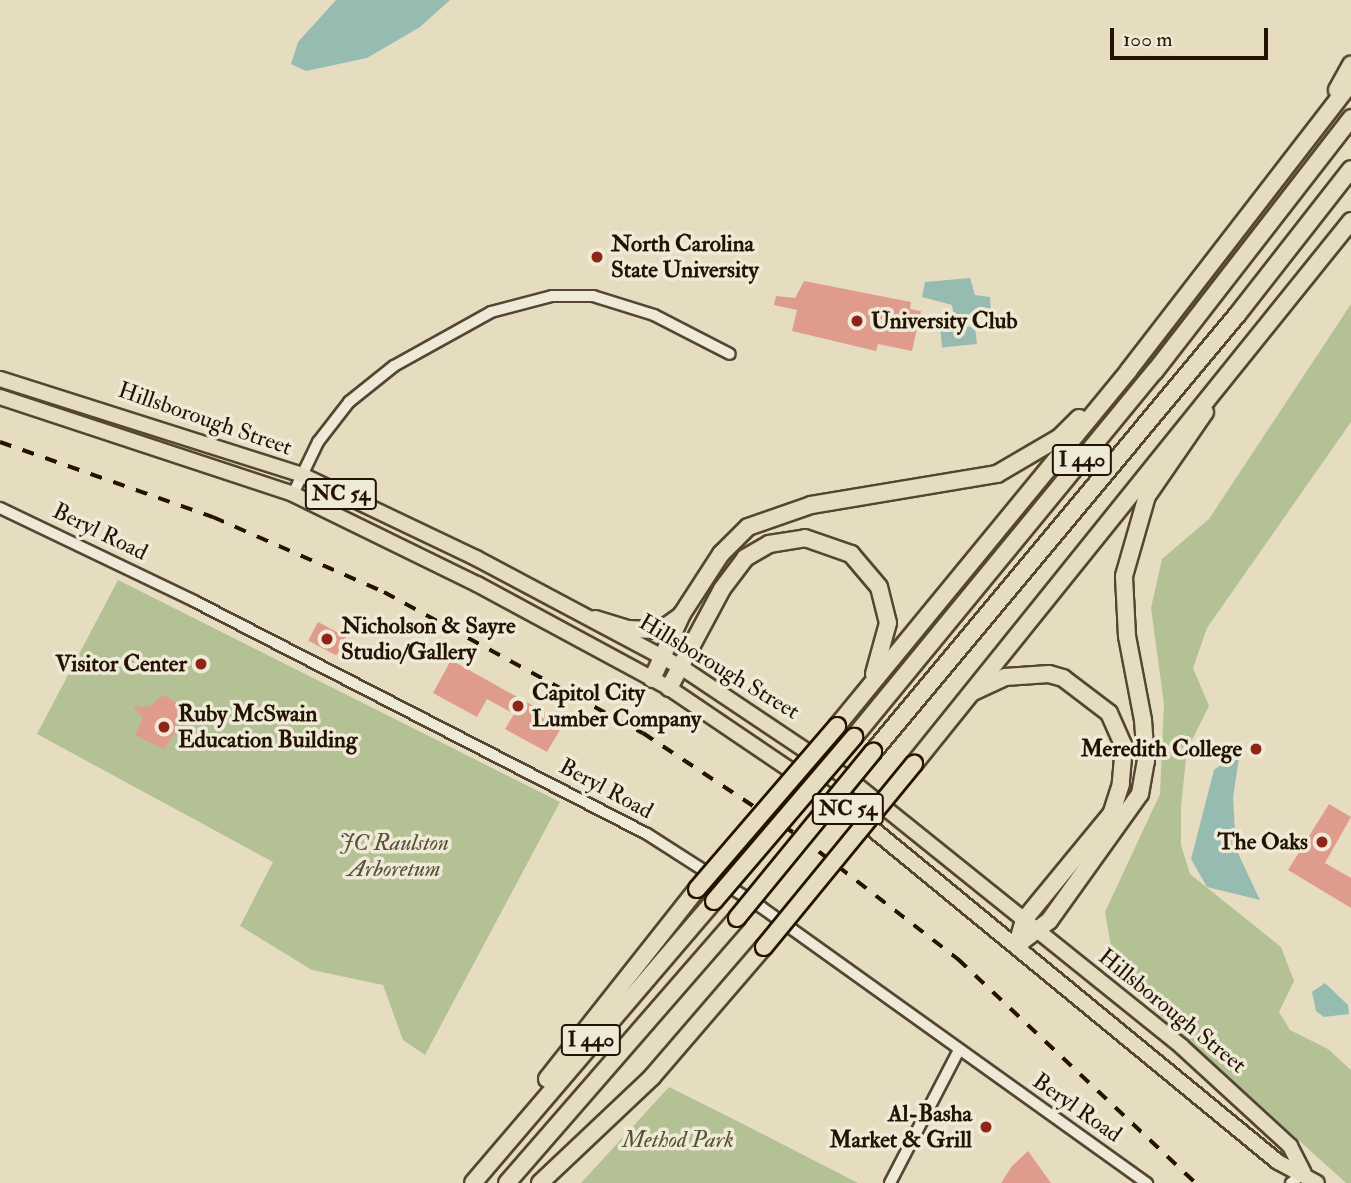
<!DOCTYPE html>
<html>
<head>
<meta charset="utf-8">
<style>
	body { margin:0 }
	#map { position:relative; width:1351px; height:1183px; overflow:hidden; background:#e6ddc1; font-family:"IM FELL Double Pica",serif }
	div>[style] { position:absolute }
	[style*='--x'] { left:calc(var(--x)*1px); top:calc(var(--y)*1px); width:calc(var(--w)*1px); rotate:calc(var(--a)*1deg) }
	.green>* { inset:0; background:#b3c194 }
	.water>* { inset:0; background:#96bcb2; transform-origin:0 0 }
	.building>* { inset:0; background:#df9c8d; transform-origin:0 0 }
	.roads { filter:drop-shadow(2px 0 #544632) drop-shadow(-2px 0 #544632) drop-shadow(0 2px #544632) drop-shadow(0 -2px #544632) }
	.minor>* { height:10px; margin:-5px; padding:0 5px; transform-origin:5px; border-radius:5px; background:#efe9d7 }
	.major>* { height:14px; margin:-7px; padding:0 7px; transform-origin:7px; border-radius:7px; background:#e6ddc1 }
	.highway>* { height:16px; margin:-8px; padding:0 8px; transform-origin:8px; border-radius:8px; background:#e6ddc1 }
	.rail>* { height:3.5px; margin-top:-1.75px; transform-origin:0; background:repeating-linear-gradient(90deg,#241303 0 12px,transparent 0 24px) }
	.bridges { filter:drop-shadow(2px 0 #241303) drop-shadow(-2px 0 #241303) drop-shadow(0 2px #241303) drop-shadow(0 -2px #241303) }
	.highway-bridge>* { height:16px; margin:-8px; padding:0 8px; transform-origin:8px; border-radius:8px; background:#e6ddc1 }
	.dots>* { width:19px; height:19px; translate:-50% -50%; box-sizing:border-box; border:4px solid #efe9d7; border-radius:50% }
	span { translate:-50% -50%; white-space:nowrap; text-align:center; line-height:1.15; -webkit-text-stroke:7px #efe9d7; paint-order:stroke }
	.shield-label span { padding:2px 5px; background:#efe9d7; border:2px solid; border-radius:5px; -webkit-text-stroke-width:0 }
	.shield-label { font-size:21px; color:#241303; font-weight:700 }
	.poi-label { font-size:23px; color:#241303; font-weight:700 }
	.left { translate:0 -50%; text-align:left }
	.right { translate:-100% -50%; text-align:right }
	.street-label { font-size:23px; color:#241303 }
	.park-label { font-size:23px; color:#565036; font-style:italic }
	.scale { position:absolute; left:1110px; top:28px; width:158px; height:32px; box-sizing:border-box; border:4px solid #241303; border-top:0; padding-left:9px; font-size:21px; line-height:24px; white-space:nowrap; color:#241303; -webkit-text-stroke:5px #efe9d7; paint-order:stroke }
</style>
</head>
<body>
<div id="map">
	<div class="green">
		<i style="clip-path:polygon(1351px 304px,1351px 422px,1207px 628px,1193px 668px,1209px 706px,1187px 750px,1181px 806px,1181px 845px,1190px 874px,1281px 947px,1294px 981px,1279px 1012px,1290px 1030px,1328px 1049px,1351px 1070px,1351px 1183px,1346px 1183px,1116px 975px,1105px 912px,1160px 794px,1164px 704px,1151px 608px,1162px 559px,1209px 519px)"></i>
		<i style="clip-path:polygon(118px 580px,560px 802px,425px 1055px,403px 1040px,383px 985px,312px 970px,240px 926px,273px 862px,37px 734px)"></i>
		<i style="clip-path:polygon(669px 1087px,737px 1121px,858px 1183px,581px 1183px)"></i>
	</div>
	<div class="water">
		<i style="clip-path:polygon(336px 0,450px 0,420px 27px,367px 58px,306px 71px,291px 64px,298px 42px)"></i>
		<i style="clip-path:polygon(970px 278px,975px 295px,990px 297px,991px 312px,954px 316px,952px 305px,922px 297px,925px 282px)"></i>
		<i style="left:975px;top:326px;width:18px;height:35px;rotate:84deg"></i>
		<i style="clip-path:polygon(1234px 755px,1239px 758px,1233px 797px,1236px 849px,1260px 900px,1207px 887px,1191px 859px,1214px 770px)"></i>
		<i style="clip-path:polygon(1325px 983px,1348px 1005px,1349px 1014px,1324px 1017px,1316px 1011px,1312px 992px)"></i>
	</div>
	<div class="building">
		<i style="clip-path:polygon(804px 281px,911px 302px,910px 309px,921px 311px,912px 351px,878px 344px,876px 351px,792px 331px,797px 310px,774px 305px,776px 296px,795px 298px)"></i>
		<i style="left:318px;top:622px;width:32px;height:21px;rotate:28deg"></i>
		<i style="clip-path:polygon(451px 660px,564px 723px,547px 752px,505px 729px,514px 714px,487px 699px,477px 717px,433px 693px)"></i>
		<i style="clip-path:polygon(163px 695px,180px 704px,178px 721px,210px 737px,204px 749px,174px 734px,164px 749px,135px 735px,143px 718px,133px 706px,149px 707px)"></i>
		<i style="clip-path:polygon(1329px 804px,1351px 817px,1325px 863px,1351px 878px,1351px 908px,1288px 870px)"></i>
		<i style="clip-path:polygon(1028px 1151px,1051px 1183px,1001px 1183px,1012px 1166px)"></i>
	</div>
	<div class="roads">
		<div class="minor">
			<i style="--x:293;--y:494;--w:58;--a:-64.3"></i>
			<i style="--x:318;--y:442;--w:51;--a:-52.2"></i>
			<i style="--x:349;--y:402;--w:58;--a:-38.7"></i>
			<i style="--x:394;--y:366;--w:111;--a:-29.1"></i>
			<i style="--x:491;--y:312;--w:63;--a:-14.7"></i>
			<i style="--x:552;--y:296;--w:41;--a:0"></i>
			<i style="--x:593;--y:296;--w:64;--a:17.3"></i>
			<i style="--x:654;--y:315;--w:85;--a:27.2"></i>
			<i style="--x:0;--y:508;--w:215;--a:25.6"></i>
			<i style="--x:194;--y:601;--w:509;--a:27.22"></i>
			<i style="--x:647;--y:834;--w:135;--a:32.6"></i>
			<i style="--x:761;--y:907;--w:475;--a:35.6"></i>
			<i style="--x:890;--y:1183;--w:150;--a:-62.6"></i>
			<i style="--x:1291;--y:1183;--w:16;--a:-38"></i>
		</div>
		<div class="major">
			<i style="--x:0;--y:379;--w:317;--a:17.6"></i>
			<i style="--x:302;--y:475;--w:193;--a:25.5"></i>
			<i style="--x:476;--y:558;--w:232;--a:28"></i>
			<i style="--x:681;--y:667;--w:208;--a:33.8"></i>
			<i style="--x:854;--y:783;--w:420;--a:38.8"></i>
			<i style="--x:1181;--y:1046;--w:148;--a:42.5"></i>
			<i style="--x:1290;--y:1146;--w:30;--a:63"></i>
			<i style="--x:0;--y:397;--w:309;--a:18.3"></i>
			<i style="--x:293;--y:494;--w:205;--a:26.1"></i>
			<i style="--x:477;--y:584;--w:218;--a:28.4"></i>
			<i style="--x:669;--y:688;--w:221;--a:34.1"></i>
			<i style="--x:852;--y:812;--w:551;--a:39.41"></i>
			<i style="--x:1278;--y:1162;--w:44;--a:28.3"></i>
		</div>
		<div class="highway">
			<i style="--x:1337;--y:90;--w:29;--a:-61"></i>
			<i style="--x:595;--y:619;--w:34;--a:17"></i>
			<i style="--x:628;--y:629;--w:33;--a:2"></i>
			<i style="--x:661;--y:630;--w:24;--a:-36"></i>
			<i style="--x:652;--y:679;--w:72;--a:-65.2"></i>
			<i style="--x:682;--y:614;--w:72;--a:-57"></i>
			<i style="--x:721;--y:554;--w:38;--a:-45"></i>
			<i style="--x:748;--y:527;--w:67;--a:-19.2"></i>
			<i style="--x:811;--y:505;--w:189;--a:-9.5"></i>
			<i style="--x:997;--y:474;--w:73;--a:-30.4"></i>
			<i style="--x:1060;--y:437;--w:27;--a:-45"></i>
			<i style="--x:669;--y:688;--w:112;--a:-61.8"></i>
			<i style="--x:722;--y:589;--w:39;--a:-53"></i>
			<i style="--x:745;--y:558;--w:28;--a:-30"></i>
			<i style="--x:769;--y:544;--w:36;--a:-9"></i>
			<i style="--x:805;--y:538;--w:49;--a:19.2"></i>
			<i style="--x:851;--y:554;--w:43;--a:49.7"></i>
			<i style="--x:879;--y:587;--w:37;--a:76"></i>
			<i style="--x:888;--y:623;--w:53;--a:105.4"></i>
			<i style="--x:973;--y:692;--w:35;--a:-25"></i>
			<i style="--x:1005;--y:677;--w:44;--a:-3.9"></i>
			<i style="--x:1049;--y:674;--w:15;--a:16"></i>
			<i style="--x:1063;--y:678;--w:58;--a:37.3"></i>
			<i style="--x:1109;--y:713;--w:36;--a:66"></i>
			<i style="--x:1124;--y:746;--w:38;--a:95"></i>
			<i style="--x:1121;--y:784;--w:32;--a:108"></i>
			<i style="--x:1111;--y:814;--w:137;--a:129.4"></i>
			<i style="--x:1024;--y:920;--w:26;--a:106"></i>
			<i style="--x:837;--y:726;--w:460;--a:-50.6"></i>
			<i style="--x:1129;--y:370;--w:363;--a:-52.3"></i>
			<i style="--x:854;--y:737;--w:474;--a:-50.6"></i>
			<i style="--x:1155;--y:371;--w:320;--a:-52.2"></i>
			<i style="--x:873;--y:752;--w:569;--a:-50.21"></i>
			<i style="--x:1237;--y:315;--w:185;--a:-52"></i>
			<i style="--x:914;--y:764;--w:697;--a:-51.17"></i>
			<i style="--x:1017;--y:945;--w:40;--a:-37"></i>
			<i style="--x:1049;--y:921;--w:156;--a:-54.4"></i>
			<i style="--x:1140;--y:794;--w:34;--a:-80"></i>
			<i style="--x:1146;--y:761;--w:41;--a:-94.2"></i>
			<i style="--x:1143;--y:720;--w:86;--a:-100.8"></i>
			<i style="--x:1127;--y:636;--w:60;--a:-92.9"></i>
			<i style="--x:1124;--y:576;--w:83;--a:-74"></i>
			<i style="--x:1147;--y:496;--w:102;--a:-55.4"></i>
			<i style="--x:547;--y:1079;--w:242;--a:-51.7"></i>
			<i style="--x:473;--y:1183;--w:371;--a:-49.5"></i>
			<i style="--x:507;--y:1183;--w:351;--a:-49"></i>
			<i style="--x:540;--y:1183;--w:154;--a:-43.4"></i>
			<i style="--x:652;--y:1077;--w:172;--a:-49.3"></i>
		</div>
	</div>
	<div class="rail">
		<i style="--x:0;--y:442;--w:226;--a:19.4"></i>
		<i style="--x:213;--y:517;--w:187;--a:23.7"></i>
		<i style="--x:384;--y:592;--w:295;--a:28.6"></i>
		<i style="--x:643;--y:733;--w:188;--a:33.5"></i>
		<i style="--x:800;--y:837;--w:200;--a:37.7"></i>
		<i style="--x:958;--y:959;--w:327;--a:43.3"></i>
	</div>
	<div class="bridges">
		<div class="highway-bridge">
			<i style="--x:697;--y:889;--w:215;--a:-49.3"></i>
			<i style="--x:714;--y:901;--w:216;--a:-49.5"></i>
			<i style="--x:737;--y:918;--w:215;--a:-50.7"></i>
			<i style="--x:764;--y:947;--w:237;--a:-50.7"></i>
		</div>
	</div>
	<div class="dots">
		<i style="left:597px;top:257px;background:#8f2418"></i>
		<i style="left:857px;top:321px;background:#8f2418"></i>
		<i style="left:327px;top:639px;background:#8f2418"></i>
		<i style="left:201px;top:664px;background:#8f2418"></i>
		<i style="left:518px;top:706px;background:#8f2418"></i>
		<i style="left:164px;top:727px;background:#8f2418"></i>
		<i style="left:1256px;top:749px;background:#8f2418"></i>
		<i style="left:1322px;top:842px;background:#8f2418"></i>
		<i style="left:986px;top:1127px;background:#8f2418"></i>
	</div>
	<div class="shield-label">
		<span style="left:1082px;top:460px">I 440</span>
		<span style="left:341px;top:494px">NC 54</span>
		<span style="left:848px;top:809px">NC 54</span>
		<span style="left:591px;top:1040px">I 440</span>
	</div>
	<div class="poi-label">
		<span class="left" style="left:611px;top:257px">North Carolina<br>State University</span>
		<span class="left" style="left:871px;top:321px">University Club</span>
		<span class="left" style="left:341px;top:639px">Nicholson &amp; Sayre<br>Studio/Gallery</span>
		<span class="right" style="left:187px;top:664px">Visitor Center</span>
		<span class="left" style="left:532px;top:706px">Capitol City<br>Lumber Company</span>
		<span class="left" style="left:178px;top:727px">Ruby McSwain<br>Education Building</span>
		<span class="right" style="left:1242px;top:749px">Meredith College</span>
		<span class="right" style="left:1308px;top:842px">The Oaks</span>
		<span class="right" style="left:972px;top:1127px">Al-Basha<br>Market &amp; Grill</span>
	</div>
	<div class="street-label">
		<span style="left:205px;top:419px;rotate:19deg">Hillsborough Street</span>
		<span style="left:100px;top:532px;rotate:26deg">Beryl Road</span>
		<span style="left:719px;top:667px;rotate:31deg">Hillsborough Street</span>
		<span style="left:606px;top:789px;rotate:28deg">Beryl Road</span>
		<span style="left:1172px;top:1011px;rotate:39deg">Hillsborough Street</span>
		<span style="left:1077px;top:1108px;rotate:35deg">Beryl Road</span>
	</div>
	<div class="park-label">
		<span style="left:394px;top:856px">JC Raulston<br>Arboretum</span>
		<span style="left:678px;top:1140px">Method Park</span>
	</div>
	<div class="scale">100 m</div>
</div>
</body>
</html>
